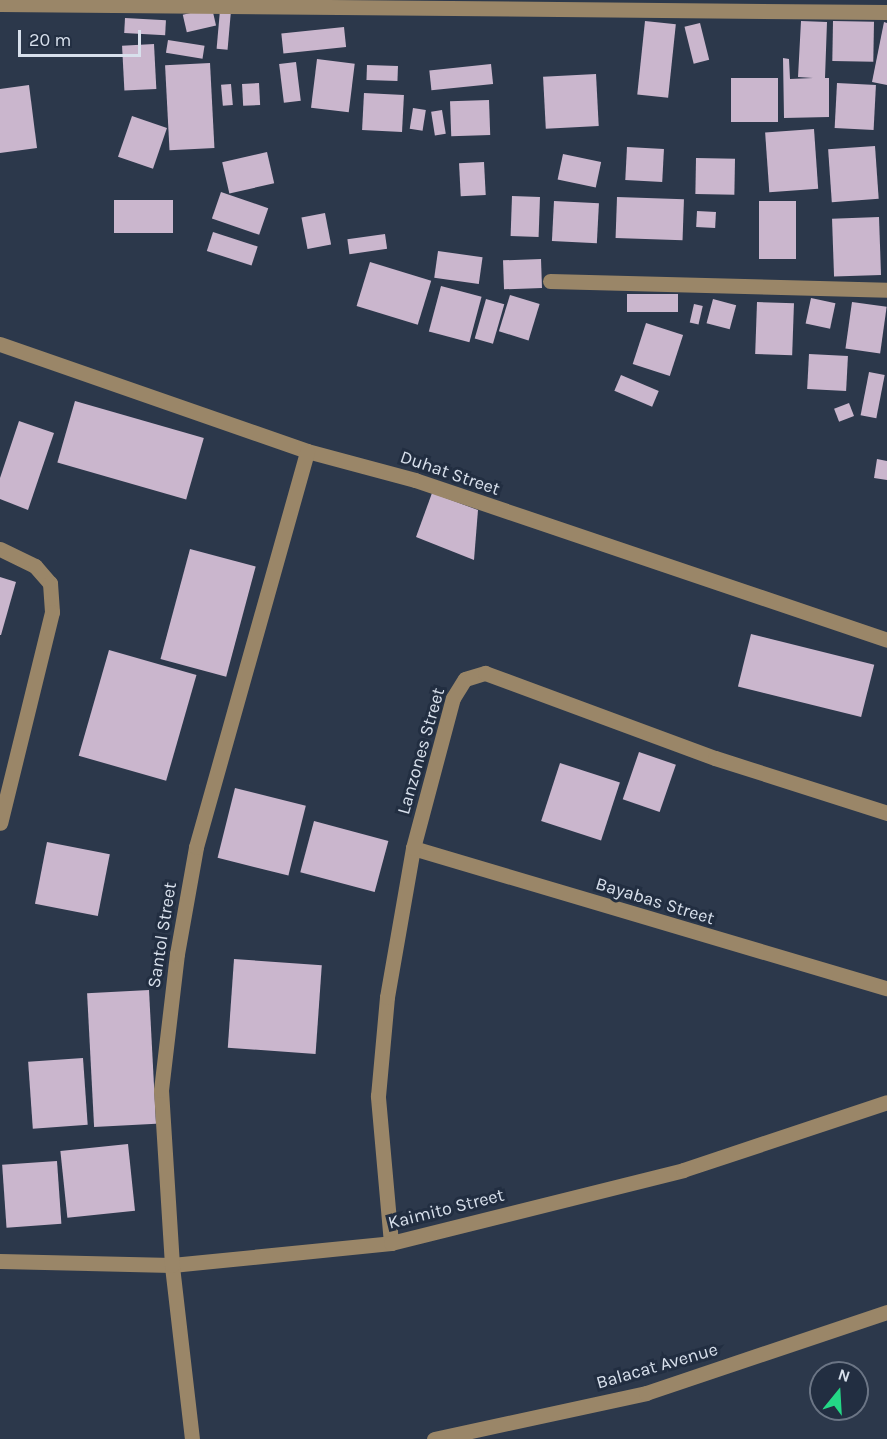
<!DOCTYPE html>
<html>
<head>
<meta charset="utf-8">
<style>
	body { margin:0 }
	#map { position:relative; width:887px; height:1439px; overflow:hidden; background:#2c384b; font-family:Karla,sans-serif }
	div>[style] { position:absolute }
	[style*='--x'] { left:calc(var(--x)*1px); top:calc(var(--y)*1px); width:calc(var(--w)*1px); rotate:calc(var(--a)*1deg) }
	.building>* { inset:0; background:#cab6cd; transform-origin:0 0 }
	.minor>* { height:15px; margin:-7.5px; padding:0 7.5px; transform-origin:7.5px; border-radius:7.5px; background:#9a8668 }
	span { translate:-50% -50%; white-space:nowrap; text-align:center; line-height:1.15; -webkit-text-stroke:6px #222e41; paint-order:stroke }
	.street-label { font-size:18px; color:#d8e0ec }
	.north { position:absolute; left:809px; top:1361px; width:60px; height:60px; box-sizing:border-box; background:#222e41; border:2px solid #6b7585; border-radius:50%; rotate:18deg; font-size:16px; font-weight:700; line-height:24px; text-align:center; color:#d8e0ec }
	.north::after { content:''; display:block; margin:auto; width:21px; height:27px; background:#24d886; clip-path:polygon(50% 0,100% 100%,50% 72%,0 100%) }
	.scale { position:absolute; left:18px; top:30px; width:123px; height:27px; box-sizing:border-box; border:3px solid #d8e0ec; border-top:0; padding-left:8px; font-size:18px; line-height:21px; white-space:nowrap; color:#d8e0ec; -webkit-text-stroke:4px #222e41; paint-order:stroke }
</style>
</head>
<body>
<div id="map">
	<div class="building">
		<i style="left:212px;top:8px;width:18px;height:30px;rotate:77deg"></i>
		<i style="left:220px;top:10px;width:11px;height:39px;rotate:5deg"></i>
		<i style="left:125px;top:18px;width:41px;height:15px;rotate:3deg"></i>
		<i style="left:645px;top:21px;width:31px;height:74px;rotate:6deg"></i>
		<i style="clip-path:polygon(801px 21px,827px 22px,825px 78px,829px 78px,829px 117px,784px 118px,783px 58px,789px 59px,790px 79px,813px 78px,798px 77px)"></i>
		<i style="left:833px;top:21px;width:41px;height:40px;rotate:1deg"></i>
		<i style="clip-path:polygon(884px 22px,887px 23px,887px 85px,872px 82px)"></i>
		<i style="left:700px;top:23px;width:38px;height:16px;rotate:76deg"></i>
		<i style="left:344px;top:27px;width:20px;height:63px;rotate:84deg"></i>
		<i style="left:168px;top:40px;width:37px;height:13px;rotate:9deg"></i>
		<i style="left:154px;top:44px;width:45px;height:32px;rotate:87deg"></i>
		<i style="left:317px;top:59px;width:38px;height:49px;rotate:7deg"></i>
		<i style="left:296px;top:62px;width:39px;height:17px;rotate:83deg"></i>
		<i style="left:210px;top:63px;width:85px;height:45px;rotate:87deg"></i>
		<i style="left:491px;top:64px;width:20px;height:62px;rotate:84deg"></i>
		<i style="left:367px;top:65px;width:31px;height:15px;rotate:2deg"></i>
		<i style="left:596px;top:74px;width:52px;height:53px;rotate:87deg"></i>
		<i style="left:778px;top:78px;width:44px;height:47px;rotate:90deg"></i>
		<i style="left:259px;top:83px;width:22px;height:17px;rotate:87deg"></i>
		<i style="left:837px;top:83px;width:39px;height:45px;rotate:3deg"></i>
		<i style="left:231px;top:84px;width:21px;height:10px;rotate:85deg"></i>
		<i style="clip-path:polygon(29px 85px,37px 148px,0 153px,0 89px)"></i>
		<i style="left:364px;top:93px;width:40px;height:37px;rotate:3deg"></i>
		<i style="left:489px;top:100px;width:35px;height:39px;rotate:88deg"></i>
		<i style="left:413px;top:108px;width:13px;height:21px;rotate:9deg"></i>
		<i style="left:442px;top:110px;width:24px;height:11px;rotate:81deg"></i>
		<i style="left:132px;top:116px;width:37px;height:43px;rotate:19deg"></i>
		<i style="left:814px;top:129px;width:60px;height:49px;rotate:86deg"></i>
		<i style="left:875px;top:146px;width:53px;height:47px;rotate:86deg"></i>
		<i style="left:627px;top:147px;width:37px;height:33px;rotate:3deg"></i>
		<i style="left:267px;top:152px;width:32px;height:46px;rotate:77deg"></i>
		<i style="left:563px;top:154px;width:39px;height:26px;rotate:12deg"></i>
		<i style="left:696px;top:158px;width:39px;height:36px;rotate:1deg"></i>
		<i style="left:484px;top:162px;width:33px;height:25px;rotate:87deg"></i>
		<i style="left:221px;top:192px;width:50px;height:28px;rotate:19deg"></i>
		<i style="left:512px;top:196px;width:28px;height:40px;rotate:2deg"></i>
		<i style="left:617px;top:197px;width:67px;height:41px;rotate:2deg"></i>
		<i style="left:173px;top:200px;width:33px;height:59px;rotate:90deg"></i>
		<i style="left:554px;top:201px;width:45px;height:40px;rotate:3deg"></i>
		<i style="left:759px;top:201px;width:37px;height:58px"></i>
		<i style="left:697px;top:211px;width:19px;height:16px;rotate:3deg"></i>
		<i style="left:325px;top:213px;width:32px;height:24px;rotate:79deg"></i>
		<i style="left:879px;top:217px;width:58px;height:47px;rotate:88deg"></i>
		<i style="left:213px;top:232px;width:47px;height:20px;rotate:18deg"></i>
		<i style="left:385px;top:234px;width:15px;height:38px;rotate:82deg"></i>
		<i style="left:438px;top:251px;width:45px;height:27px;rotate:8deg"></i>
		<i style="left:541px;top:259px;width:29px;height:38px;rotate:88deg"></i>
		<i style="left:370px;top:262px;width:64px;height:46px;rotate:17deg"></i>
		<i style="left:441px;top:286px;width:42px;height:47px;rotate:15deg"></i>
		<i style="left:678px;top:294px;width:18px;height:51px;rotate:90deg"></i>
		<i style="left:510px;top:295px;width:31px;height:38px;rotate:17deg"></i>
		<i style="left:811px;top:298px;width:25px;height:26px;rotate:12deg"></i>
		<i style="left:486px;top:299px;width:19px;height:41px;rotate:16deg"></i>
		<i style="left:713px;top:299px;width:24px;height:25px;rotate:15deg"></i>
		<i style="left:757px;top:302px;width:37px;height:52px;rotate:2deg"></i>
		<i style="left:852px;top:302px;width:35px;height:47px;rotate:8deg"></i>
		<i style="left:694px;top:304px;width:9px;height:19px;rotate:13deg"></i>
		<i style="left:646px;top:323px;width:39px;height:43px;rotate:18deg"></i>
		<i style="left:809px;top:354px;width:39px;height:35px;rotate:3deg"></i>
		<i style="left:869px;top:372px;width:16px;height:44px;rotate:11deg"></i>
		<i style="left:621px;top:375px;width:41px;height:17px;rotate:23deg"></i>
		<i style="left:75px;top:401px;width:134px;height:64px;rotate:16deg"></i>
		<i style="left:849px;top:403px;width:14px;height:16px;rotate:69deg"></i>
		<i style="clip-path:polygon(19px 421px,54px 433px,28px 510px,0 499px,0 478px)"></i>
		<i style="clip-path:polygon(877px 459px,887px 461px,887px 480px,874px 478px)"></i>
		<i style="clip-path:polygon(432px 493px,478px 510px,474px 560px,416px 537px)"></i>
		<i style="left:190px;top:549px;width:68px;height:114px;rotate:15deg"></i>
		<i style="clip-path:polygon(0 577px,16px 582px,1px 635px,0 635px)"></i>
		<i style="left:751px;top:634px;width:127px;height:54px;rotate:14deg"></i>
		<i style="left:109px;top:650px;width:91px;height:110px;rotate:16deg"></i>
		<i style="left:639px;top:752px;width:39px;height:50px;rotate:19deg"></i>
		<i style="left:560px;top:763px;width:63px;height:61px;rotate:18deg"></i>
		<i style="left:235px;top:788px;width:73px;height:72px;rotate:14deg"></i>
		<i style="left:314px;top:821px;width:77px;height:53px;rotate:15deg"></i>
		<i style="left:47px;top:842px;width:64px;height:63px;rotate:11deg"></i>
		<i style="left:234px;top:959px;width:88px;height:89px;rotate:4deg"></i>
		<i style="left:149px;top:990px;width:134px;height:62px;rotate:87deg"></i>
		<i style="left:83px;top:1058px;width:67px;height:55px;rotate:86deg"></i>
		<i style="left:128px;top:1144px;width:67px;height:68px;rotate:84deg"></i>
		<i style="left:57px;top:1161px;width:63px;height:55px;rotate:86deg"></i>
	</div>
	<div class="minor">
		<i style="--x:0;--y:4;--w:887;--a:0.52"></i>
		<i style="--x:550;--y:281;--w:337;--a:1.5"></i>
		<i style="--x:0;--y:344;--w:325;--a:19.2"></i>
		<i style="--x:307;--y:451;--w:112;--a:15"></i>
		<i style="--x:415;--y:480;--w:498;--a:18.7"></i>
		<i style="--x:0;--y:549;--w:39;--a:26"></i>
		<i style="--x:35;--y:566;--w:23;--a:49"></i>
		<i style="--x:50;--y:583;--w:29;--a:86"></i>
		<i style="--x:52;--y:612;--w:217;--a:103.8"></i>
		<i style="--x:413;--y:848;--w:494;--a:16.5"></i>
		<i style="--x:391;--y:1243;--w:148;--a:-95.1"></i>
		<i style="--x:378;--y:1096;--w:99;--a:-84.8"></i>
		<i style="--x:387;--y:997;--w:151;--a:-80.1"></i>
		<i style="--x:413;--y:848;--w:155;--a:-75.1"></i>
		<i style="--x:453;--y:698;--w:22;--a:-58"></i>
		<i style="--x:465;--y:679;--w:21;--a:-17"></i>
		<i style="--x:485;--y:673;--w:245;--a:20.3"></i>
		<i style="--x:715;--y:758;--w:181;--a:17.7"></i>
		<i style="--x:0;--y:1261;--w:172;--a:1.3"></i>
		<i style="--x:172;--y:1265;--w:220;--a:-5.7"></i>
		<i style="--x:391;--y:1243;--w:301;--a:-14"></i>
		<i style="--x:683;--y:1170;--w:215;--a:-18.4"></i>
		<i style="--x:192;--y:1439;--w:175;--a:-96.6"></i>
		<i style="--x:172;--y:1265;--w:175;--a:-93.6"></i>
		<i style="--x:161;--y:1090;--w:137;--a:-83.3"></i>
		<i style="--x:177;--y:954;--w:109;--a:-79.9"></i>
		<i style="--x:196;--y:847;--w:411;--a:-74.3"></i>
		<i style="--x:434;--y:1439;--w:217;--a:-12.2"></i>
		<i style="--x:646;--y:1393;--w:254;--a:-18.6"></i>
	</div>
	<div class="street-label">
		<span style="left:450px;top:473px;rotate:19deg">Duhat Street</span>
		<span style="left:421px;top:751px;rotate:-74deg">Lanzones Street</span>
		<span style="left:655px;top:901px;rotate:17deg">Bayabas Street</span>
		<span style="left:162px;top:935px;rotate:-81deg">Santol Street</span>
		<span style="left:446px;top:1209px;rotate:-14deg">Kaimito Street</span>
		<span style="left:657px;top:1366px;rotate:-16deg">Balacat Avenue</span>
	</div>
	<div class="north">N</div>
	<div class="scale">20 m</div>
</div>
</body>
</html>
